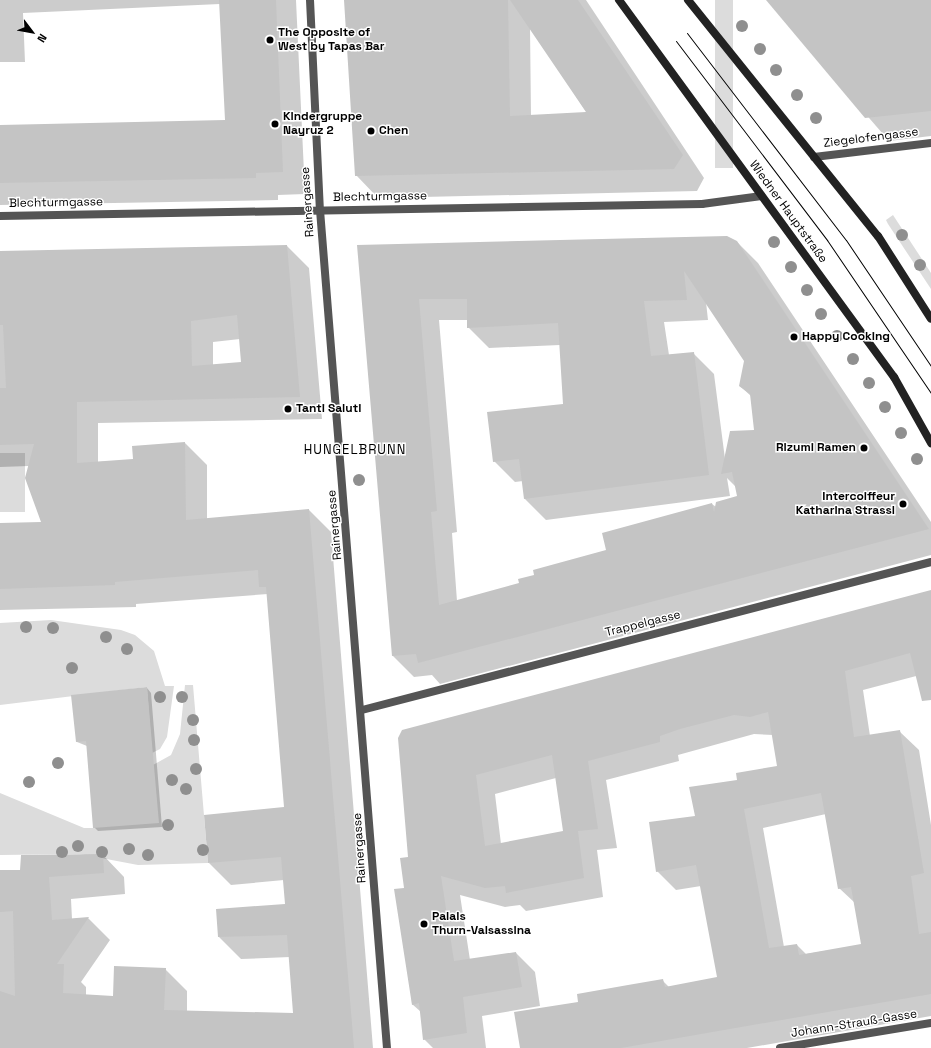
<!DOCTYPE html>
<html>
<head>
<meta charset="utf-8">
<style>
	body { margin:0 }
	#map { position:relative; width:931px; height:1048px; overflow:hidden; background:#fff; font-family:"Space Grotesk",sans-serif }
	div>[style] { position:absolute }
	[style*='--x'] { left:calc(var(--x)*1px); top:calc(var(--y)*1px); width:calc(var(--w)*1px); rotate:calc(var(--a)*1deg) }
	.green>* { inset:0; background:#dcdcdc; transform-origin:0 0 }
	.shadow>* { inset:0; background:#0003 }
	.building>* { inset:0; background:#c4c4c4 }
	.street>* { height:8px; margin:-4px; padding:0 4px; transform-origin:4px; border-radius:4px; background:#555 }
	.secondary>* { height:8px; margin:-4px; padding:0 4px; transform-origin:4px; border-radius:4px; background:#222 }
	.tram>* { height:1px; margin:-0.5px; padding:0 0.5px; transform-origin:0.5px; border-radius:0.5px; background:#000 }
	.trees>* { width:12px; height:12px; margin:-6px; border-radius:50%; background:#8f8f8f }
	.dots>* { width:11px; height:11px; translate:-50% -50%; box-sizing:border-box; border:2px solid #fff; border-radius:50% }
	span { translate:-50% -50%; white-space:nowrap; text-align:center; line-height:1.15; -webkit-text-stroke:3px #fff; paint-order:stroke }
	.poi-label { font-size:12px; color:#000; font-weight:700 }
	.left { translate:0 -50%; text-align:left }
	.right { translate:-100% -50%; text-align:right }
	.street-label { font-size:12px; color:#000 }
	.neighbourhood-label { font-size:13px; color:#000; letter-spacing:1px }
	.north { position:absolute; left:12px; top:12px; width:40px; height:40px; -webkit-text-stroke:3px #fff; paint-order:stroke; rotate:122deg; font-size:11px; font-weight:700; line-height:16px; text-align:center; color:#000 }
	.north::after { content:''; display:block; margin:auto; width:14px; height:18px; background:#000; clip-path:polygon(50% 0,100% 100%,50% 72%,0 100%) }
</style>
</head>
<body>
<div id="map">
	<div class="green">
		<i style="left:715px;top:0;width:18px;height:168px"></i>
		<i style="clip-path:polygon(893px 215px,931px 273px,931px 289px,888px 224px,886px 220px)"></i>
		<i style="left:25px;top:453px;width:59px;height:25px;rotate:90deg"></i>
		<i style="clip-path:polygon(51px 620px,121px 630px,135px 635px,154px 651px,165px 686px,174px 686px,167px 737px,160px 749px,152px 753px,147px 687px,0 705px,0 623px)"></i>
		<i style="clip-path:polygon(185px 685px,193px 685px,208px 863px,138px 865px,80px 854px,0 855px,0 793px,84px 828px,93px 828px,153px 765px,171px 755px,180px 734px)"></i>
	</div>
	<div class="shadow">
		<i style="clip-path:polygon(0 0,296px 0,305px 194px,278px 195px,278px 200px,0 205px,0 126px,226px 121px,220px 4px,23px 13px,25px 62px,0 62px)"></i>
		<i style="clip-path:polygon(evenodd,345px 0,586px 0,704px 178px,697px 191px,378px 198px,356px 175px,345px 0,530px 27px,587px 113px,531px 116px,530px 27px)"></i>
		<i style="clip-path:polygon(767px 0,931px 0,931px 136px,889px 141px)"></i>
		<i style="clip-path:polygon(evenodd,737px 242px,758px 263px,931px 522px,931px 555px,440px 684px,432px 675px,414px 677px,393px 656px,358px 246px,737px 242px,706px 302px,745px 361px,740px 386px,752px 397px,755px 431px,725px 459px,714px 374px,693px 353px,669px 355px,664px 322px,708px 320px,706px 302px,737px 242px,439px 320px,468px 320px,468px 327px,489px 348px,560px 345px,564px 405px,494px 461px,515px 482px,523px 481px,525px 499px,546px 520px,730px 496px,727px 478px,736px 487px,738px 497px,716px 507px,712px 504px,607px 551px,520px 584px,457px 601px,452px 533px,457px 532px,439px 320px)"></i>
		<i style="clip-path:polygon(evenodd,287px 246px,309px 268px,322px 419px,98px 423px,98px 462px,134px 460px,185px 443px,207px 465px,207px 519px,309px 510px,331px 532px,373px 1048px,0 1048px,0 871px,21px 871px,103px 855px,124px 877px,125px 894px,71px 899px,72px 919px,88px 918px,110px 940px,81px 982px,86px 987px,86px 995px,114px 997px,165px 969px,187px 991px,187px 1012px,294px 1014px,290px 957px,241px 959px,219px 937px,286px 905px,284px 880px,231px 885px,209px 863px,286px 808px,268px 594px,136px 604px,136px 607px,0 610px,0 524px,42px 523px,29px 466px,0 467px,0 252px,287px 246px,240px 339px,242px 363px,213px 365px,213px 342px,240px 339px)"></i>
		<i style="clip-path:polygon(evenodd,931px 591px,931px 686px,920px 675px,863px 690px,870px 736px,899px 731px,919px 750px,931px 825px,931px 1016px,747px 1048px,521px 1048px,579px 1003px,662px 980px,669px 987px,718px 978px,701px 886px,676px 890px,657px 871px,696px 816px,739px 780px,778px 767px,773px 735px,754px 734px,678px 755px,679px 761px,606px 780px,617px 848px,597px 850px,603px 897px,526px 911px,520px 905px,505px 907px,460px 895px,470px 960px,516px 953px,535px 972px,540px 1006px,482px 1016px,486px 1048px,433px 1048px,424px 1039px,421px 1012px,412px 1004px,406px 889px,409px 858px,399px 738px,931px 591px,556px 778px,564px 832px,501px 844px,495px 794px,556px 778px,931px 591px,826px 814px,839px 888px,855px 903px,862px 945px,806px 954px,797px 945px,784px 947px,763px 828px,826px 814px)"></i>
		<i style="clip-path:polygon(147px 688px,151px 693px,162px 827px,98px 831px,94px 827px,87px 746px,77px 742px,72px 696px)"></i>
	</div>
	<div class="building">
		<i style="clip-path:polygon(219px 0,276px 0,283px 172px,256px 173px,256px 178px,0 183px,0 125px,225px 120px)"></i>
		<i style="clip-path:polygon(344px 0,508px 0,510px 116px,586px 112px,510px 0,578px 0,683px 155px,674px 169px,355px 176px)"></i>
		<i style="clip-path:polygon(766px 0,931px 0,931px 111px,865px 118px)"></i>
		<i style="clip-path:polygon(evenodd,727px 236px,737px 241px,929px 529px,418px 663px,416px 654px,392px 656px,357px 245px,727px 236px,684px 271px,744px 361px,739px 386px,750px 394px,754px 430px,730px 431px,721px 474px,732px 472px,737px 496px,716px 502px,714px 512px,712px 503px,602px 533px,606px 550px,533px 570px,534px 575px,518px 579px,519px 583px,439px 605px,431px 512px,437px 511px,419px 299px,467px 299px,467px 328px,558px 323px,563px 404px,487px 412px,493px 462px,519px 459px,524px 499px,709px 475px,694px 352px,651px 356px,644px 301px,687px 300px,684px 271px)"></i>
		<i style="clip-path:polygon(evenodd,287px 245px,300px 397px,77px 402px,77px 463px,133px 459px,132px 446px,185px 442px,186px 520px,309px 509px,354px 1048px,0 1048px,0 991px,15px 996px,13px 911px,0 912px,0 870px,20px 870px,21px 855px,103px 854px,104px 873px,49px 877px,52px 920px,89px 917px,57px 964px,64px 964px,63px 993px,113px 996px,114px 966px,166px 968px,164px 1010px,293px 1013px,287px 935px,218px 937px,216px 909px,285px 904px,281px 857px,208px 863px,204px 815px,284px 807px,266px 587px,259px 587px,258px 570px,115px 582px,115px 585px,0 589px,0 523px,41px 522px,25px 478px,34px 444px,0 445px,0 388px,6px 388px,3px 325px,0 325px,0 251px,287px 245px,237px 315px,241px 362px,192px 366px,191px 321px,237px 315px)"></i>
		<i style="clip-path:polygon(evenodd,931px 590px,931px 700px,922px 701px,910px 653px,845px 671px,854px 737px,900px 730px,924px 873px,911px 876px,919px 934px,931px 932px,931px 994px,621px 1048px,520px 1048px,514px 1012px,578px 1002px,577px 994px,628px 985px,663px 979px,665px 987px,717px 977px,696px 865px,656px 872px,649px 822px,695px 816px,689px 787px,737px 780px,736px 773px,777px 766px,768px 712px,750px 717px,734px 715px,680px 729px,660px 736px,660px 742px,588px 761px,598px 829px,578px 831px,584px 878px,506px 893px,505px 886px,485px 888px,441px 876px,454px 961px,516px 952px,522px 987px,463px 997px,467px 1033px,423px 1040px,419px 1003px,412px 1005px,394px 889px,404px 888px,400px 858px,408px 857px,398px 738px,402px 730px,931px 590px,552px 755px,563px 831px,485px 846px,476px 775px,552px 755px,931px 590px,821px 793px,838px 889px,851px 887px,861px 944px,799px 955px,797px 944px,769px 948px,744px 809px,821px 793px)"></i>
		<i style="clip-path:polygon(147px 687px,159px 823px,93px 828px,86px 741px,76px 742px,71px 695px)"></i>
	</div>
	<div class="street">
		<i style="--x:310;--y:0;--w:210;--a:87.3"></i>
		<i style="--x:320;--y:210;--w:841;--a:85.43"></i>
		<i style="--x:814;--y:157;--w:118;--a:-6.8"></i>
		<i style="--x:0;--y:216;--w:702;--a:-0.98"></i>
		<i style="--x:702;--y:204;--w:60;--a:-7.7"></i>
		<i style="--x:362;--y:710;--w:588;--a:-14.58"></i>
		<i style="--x:780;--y:1048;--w:153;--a:-9.4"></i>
	</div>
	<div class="secondary">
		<i style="--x:619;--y:0;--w:467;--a:53.9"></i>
		<i style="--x:894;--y:377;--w:76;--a:60.7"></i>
		<i style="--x:688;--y:0;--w:303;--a:51.2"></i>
		<i style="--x:878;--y:236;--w:98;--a:57.4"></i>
	</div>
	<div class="tram">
		<i style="--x:687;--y:33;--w:261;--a:52.5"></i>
		<i style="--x:846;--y:240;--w:152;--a:56"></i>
		<i style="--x:676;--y:41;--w:250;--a:52.8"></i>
		<i style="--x:827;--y:240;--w:185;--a:55.8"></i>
	</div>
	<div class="trees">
		<i style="left:742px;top:26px"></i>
		<i style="left:760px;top:49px"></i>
		<i style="left:776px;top:70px"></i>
		<i style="left:797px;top:95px"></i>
		<i style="left:816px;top:118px"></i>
		<i style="left:902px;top:235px"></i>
		<i style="left:774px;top:242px"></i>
		<i style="left:920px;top:265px"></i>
		<i style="left:791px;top:267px"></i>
		<i style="left:807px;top:290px"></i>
		<i style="left:821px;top:314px"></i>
		<i style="left:837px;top:336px"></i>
		<i style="left:853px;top:359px"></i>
		<i style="left:869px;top:383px"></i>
		<i style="left:885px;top:407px"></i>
		<i style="left:901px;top:433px"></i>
		<i style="left:917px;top:459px"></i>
		<i style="left:359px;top:480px"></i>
		<i style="left:26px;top:627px"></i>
		<i style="left:53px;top:628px"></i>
		<i style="left:106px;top:637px"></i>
		<i style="left:127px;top:649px"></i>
		<i style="left:72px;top:668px"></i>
		<i style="left:160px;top:697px"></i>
		<i style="left:182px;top:697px"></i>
		<i style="left:193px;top:720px"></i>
		<i style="left:194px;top:740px"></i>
		<i style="left:58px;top:763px"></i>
		<i style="left:196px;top:769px"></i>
		<i style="left:172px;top:780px"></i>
		<i style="left:29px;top:782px"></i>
		<i style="left:186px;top:789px"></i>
		<i style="left:168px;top:825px"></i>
		<i style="left:78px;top:846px"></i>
		<i style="left:129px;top:849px"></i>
		<i style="left:203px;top:850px"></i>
		<i style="left:62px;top:852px"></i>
		<i style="left:102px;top:852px"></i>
		<i style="left:148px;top:855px"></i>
	</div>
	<div class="dots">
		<i style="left:270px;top:40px;background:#000"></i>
		<i style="left:275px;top:124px;background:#000"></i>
		<i style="left:371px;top:131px;background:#000"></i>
		<i style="left:794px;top:337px;background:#000"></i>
		<i style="left:288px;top:409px;background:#000"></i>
		<i style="left:864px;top:448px;background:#000"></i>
		<i style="left:903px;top:504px;background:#000"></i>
		<i style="left:424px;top:924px;background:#000"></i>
	</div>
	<div class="poi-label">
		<span class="left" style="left:278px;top:40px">The Opposite of<br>West by Tapas Bar</span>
		<span class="left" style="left:283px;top:124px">Kindergruppe<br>Nayruz 2</span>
		<span class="left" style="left:379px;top:131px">Chen</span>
		<span class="left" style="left:802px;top:337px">Happy Cooking</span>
		<span class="left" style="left:296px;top:409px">Tanti Saluti</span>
		<span class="right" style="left:856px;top:448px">Rizumi Ramen</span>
		<span class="right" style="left:895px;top:504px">Intercoiffeur<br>Katharina Strassl</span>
		<span class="left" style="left:432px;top:924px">Palais<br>Thurn-Valsassina</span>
	</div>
	<div class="street-label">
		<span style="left:871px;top:138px;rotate:-7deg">Ziegelofengasse</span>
		<span style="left:380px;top:197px;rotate:-1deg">Blechturmgasse</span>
		<span style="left:308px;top:202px;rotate:-94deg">Rainergasse</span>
		<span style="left:56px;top:203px;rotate:-1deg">Blechturmgasse</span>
		<span style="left:788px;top:212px;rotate:54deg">Wiedner Hauptstraße</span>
		<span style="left:335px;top:525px;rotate:-95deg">Rainergasse</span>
		<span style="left:643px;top:624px;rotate:-14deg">Trappelgasse</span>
		<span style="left:360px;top:848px;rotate:-94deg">Rainergasse</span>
		<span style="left:854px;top:1024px;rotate:-9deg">Johann-Strauß-Gasse</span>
	</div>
	<div class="neighbourhood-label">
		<span style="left:355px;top:450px">HUNGELBRUNN</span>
	</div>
	<div class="north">N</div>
</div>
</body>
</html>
